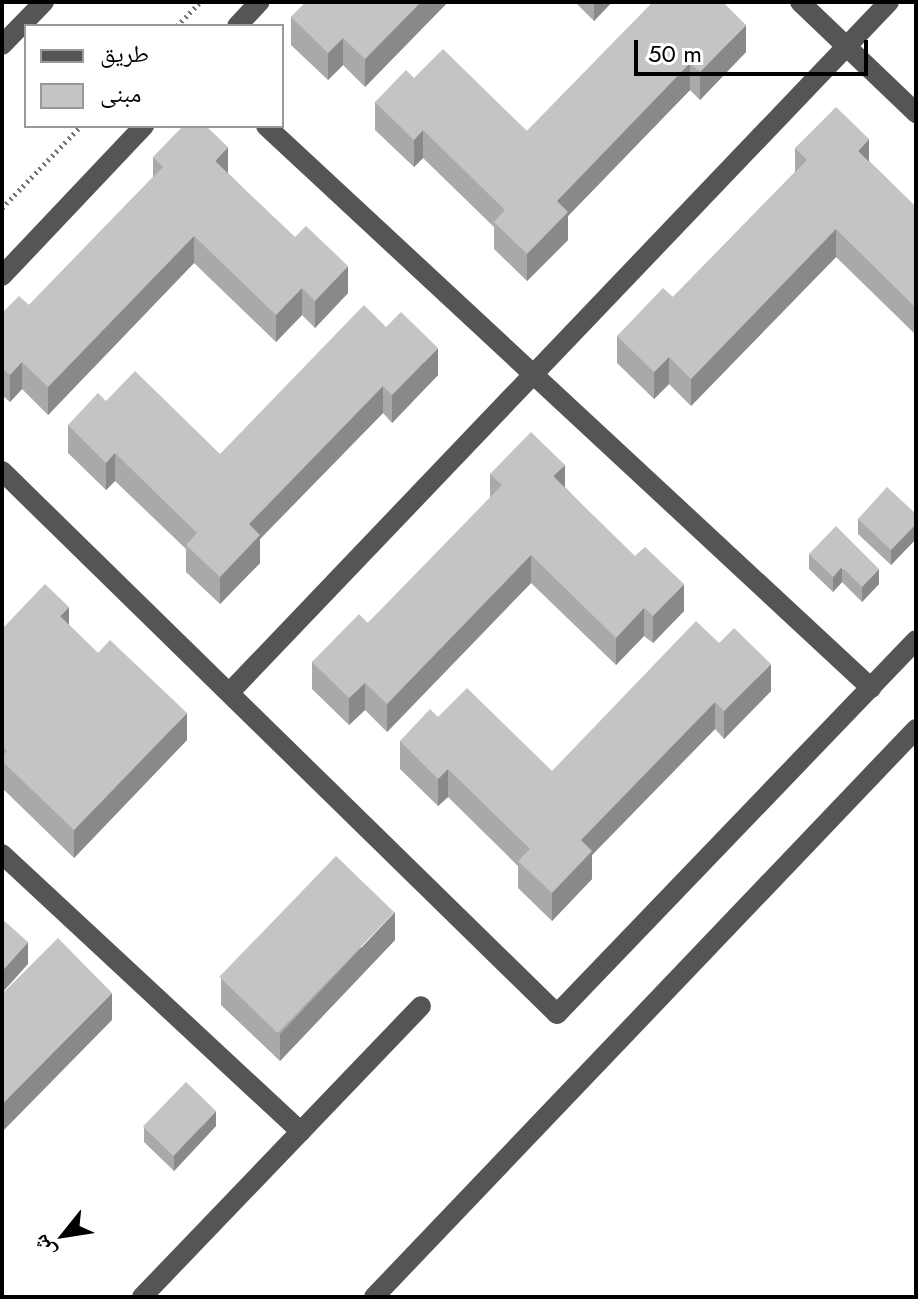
<!DOCTYPE html>
<html>
<head>
<meta charset="utf-8">
<style>
	body { margin:0 }
	#map { position:relative; width:918px; height:1299px; overflow:hidden; background:#fff; font-family:Jost,"Noto Naskh Arabic",sans-serif }
	div>[style] { position:absolute }
	[style*='--x'] { left:calc(var(--x)*1px); top:calc(var(--y)*1px); width:calc(var(--w)*1px); rotate:calc(var(--a)*1deg) }
	.path>* { height:5px; margin-top:-2.5px; transform-origin:0; background:repeating-linear-gradient(90deg,#777 0 2px,transparent 0 6px) }
	.minor>* { height:20px; margin:-10px; padding:0 10px; transform-origin:10px; border-radius:10px; background:#555 }
	.wall>* { inset:0; background:#a9a9a9 }
	.shaded-wall>* { inset:0; background:#898989 }
	.building>* { inset:0; background:#c4c4c4; transform-origin:0 0 }
	span { translate:-50% -50%; white-space:nowrap; text-align:center; line-height:1.15; -webkit-text-stroke:6px #fff; paint-order:stroke }
	.frame { position:absolute; inset:0; border:4px solid #000; pointer-events:none }
	.legend { position:absolute; left:24px; top:24px; width:260px; height:104px; box-sizing:border-box; background:#fff; border:2px solid #999; margin:0; padding:10px 14px; list-style:none; font-size:24px; color:#000 }
	.legend li { display:flex; align-items:center; gap:16px; height:40px }
	.legend b { width:40px; border:2px solid #999 }
	.north { position:absolute; left:24px; top:1195px; width:80px; height:80px; -webkit-text-stroke:6px #fff; paint-order:stroke; rotate:240deg; font-size:22px; font-weight:700; line-height:32px; text-align:center; color:#000 }
	.north::after { content:''; display:block; margin:auto; width:28px; height:36px; background:#000; clip-path:polygon(50% 0,100% 100%,50% 72%,0 100%) }
	.scale { position:absolute; left:634px; top:40px; width:234px; height:36px; box-sizing:border-box; border:4px solid #000; border-top:0; padding-left:10px; font-size:24px; line-height:28px; white-space:nowrap; color:#000; -webkit-text-stroke:6px #fff; paint-order:stroke }
</style>
</head>
<body>
<div id="map">
	<div class="path">
		<i style="--x:177;--y:26;--w:33;--a:-46"></i>
		<i style="--x:2;--y:208;--w:114;--a:-46.1"></i>
	</div>
	<div class="minor">
		<i style="--x:800;--y:2;--w:161;--a:43.7"></i>
		<i style="--x:237;--y:26;--w:33;--a:-47"></i>
		<i style="--x:2;--y:45;--w:60;--a:-45.7"></i>
		<i style="--x:266;--y:126;--w:826;--a:42.89"></i>
		<i style="--x:2;--y:276;--w:207;--a:-46.6"></i>
		<i style="--x:2;--y:471;--w:776;--a:44.37"></i>
		<i style="--x:557;--y:1014;--w:518;--a:-46.17"></i>
		<i style="--x:230;--y:692;--w:954;--a:-46.32"></i>
		<i style="--x:2;--y:854;--w:408;--a:42.9"></i>
		<i style="--x:142;--y:1297;--w:403;--a:-46.2"></i>
		<i style="--x:374;--y:1297;--w:785;--a:-46.34"></i>
	</div>
	<div class="wall">
		<i style="clip-path:polygon(306px 2px,448px 2px,365px 87px,343px 65px,328px 80px,291px 45px,291px 17px)"></i>
		<i style="clip-path:polygon(575px 2px,612px 2px,594px 21px)"></i>
		<i style="clip-path:polygon(653px 2px,746px 52px,700px 100px,690px 90px,568px 216px,568px 240px,527px 281px,494px 249px,494px 227px,423px 158px,414px 167px,375px 130px,375px 102px,414px 78px,527px 131px)"></i>
		<i style="clip-path:polygon(795px 148px,869px 161px,916px 207px,916px 335px,836px 257px,691px 406px,669px 384px,654px 399px,617px 363px,617px 336px,673px 297px,795px 172px)"></i>
		<i style="clip-path:polygon(153px 157px,228px 173px,348px 293px,315px 328px,302px 315px,276px 342px,194px 263px,48px 415px,22px 389px,10px 402px,2px 395px,2px 313px,29px 305px,153px 177px)"></i>
		<i style="clip-path:polygon(386px 327px,438px 375px,392px 423px,383px 413px,260px 539px,260px 563px,220px 604px,186px 572px,186px 549px,115px 481px,106px 490px,68px 453px,68px 425px,106px 401px,220px 454px)"></i>
		<i style="clip-path:polygon(490px 474px,565px 487px,684px 611px,653px 643px,644px 636px,616px 665px,531px 583px,387px 732px,365px 710px,349px 725px,312px 689px,312px 662px,368px 623px,490px 498px)"></i>
		<i style="clip-path:polygon(916px 514px,916px 539px,891px 565px,858px 534px,858px 519px)"></i>
		<i style="clip-path:polygon(809px 554px,879px 584px,862px 602px,842px 582px,833px 592px,809px 569px)"></i>
		<i style="clip-path:polygon(69px 625px,187px 740px,74px 858px,2px 788px,2px 629px)"></i>
		<i style="clip-path:polygon(719px 643px,771px 691px,724px 739px,715px 729px,592px 855px,592px 879px,552px 921px,518px 888px,518px 866px,448px 797px,438px 806px,400px 769px,400px 741px,438px 717px,552px 771px)"></i>
		<i style="clip-path:polygon(395px 940px,280px 1061px,221px 1005px,221px 978px)"></i>
		<i style="clip-path:polygon(216px 1126px,174px 1171px,144px 1142px,144px 1127px)"></i>
	</div>
	<div class="shaded-wall">
		<i style="clip-path:polygon(421px 2px,448px 2px,365px 87px,365px 59px)"></i>
		<i style="clip-path:polygon(594px 2px,612px 2px,594px 21px)"></i>
		<i style="clip-path:polygon(746px 25px,746px 52px,700px 100px,700px 72px)"></i>
		<i style="clip-path:polygon(343px 38px,343px 65px,328px 80px,328px 53px)"></i>
		<i style="clip-path:polygon(690px 63px,690px 90px,568px 216px,568px 240px,527px 281px,527px 254px,557px 201px)"></i>
		<i style="clip-path:polygon(423px 130px,423px 158px,414px 167px,414px 140px)"></i>
		<i style="clip-path:polygon(869px 139px,869px 166px,858px 151px)"></i>
		<i style="clip-path:polygon(228px 147px,228px 175px,215px 161px)"></i>
		<i style="clip-path:polygon(836px 229px,836px 257px,691px 406px,691px 379px)"></i>
		<i style="clip-path:polygon(194px 236px,194px 263px,48px 415px,48px 387px)"></i>
		<i style="clip-path:polygon(348px 266px,348px 293px,315px 328px,315px 301px)"></i>
		<i style="clip-path:polygon(302px 288px,302px 315px,276px 342px,276px 315px)"></i>
		<i style="clip-path:polygon(438px 348px,438px 375px,392px 423px,392px 395px)"></i>
		<i style="clip-path:polygon(669px 357px,669px 384px,654px 399px,654px 372px)"></i>
		<i style="clip-path:polygon(22px 362px,22px 389px,10px 402px,10px 375px)"></i>
		<i style="clip-path:polygon(383px 386px,383px 413px,260px 539px,260px 563px,220px 604px,220px 577px,249px 524px)"></i>
		<i style="clip-path:polygon(115px 453px,115px 481px,106px 490px,106px 463px)"></i>
		<i style="clip-path:polygon(565px 465px,565px 492px,553px 476px)"></i>
		<i style="clip-path:polygon(916px 524px,916px 539px,891px 565px,891px 550px)"></i>
		<i style="clip-path:polygon(531px 555px,531px 583px,387px 732px,387px 704px)"></i>
		<i style="clip-path:polygon(842px 567px,842px 582px,833px 592px,833px 577px)"></i>
		<i style="clip-path:polygon(879px 569px,879px 584px,862px 602px,862px 587px)"></i>
		<i style="clip-path:polygon(684px 584px,684px 611px,653px 643px,653px 616px)"></i>
		<i style="clip-path:polygon(69px 607px,69px 634px,60px 616px)"></i>
		<i style="clip-path:polygon(644px 608px,644px 636px,616px 665px,616px 638px)"></i>
		<i style="clip-path:polygon(771px 664px,771px 691px,724px 739px,724px 711px)"></i>
		<i style="clip-path:polygon(365px 683px,365px 710px,349px 725px,349px 698px)"></i>
		<i style="clip-path:polygon(715px 702px,715px 729px,592px 855px,592px 879px,552px 921px,552px 893px,581px 840px)"></i>
		<i style="clip-path:polygon(187px 713px,187px 740px,74px 858px,74px 830px)"></i>
		<i style="clip-path:polygon(448px 769px,448px 797px,438px 806px,438px 779px)"></i>
		<i style="clip-path:polygon(395px 912px,395px 940px,280px 1061px,280px 1034px)"></i>
		<i style="clip-path:polygon(28px 942px,28px 964px,2px 993px,2px 971px)"></i>
		<i style="clip-path:polygon(112px 993px,112px 1020px,2px 1132px,2px 1104px)"></i>
		<i style="clip-path:polygon(216px 1111px,216px 1126px,174px 1171px,174px 1156px)"></i>
	</div>
	<div class="building">
		<i style="clip-path:polygon(306px 2px,421px 2px,365px 59px,343px 38px,328px 53px,291px 17px)"></i>
		<i style="clip-path:polygon(653px 2px,692px 2px,694px 4px,696px 2px,723px 2px,746px 25px,700px 72px,690px 63px,557px 201px,568px 212px,527px 254px,494px 222px,505px 210px,423px 130px,414px 140px,375px 102px,406px 70px,414px 78px,443px 49px,527px 131px)"></i>
		<i style="clip-path:polygon(836px 107px,869px 139px,858px 151px,916px 207px,916px 308px,836px 229px,691px 379px,669px 357px,654px 372px,617px 336px,663px 288px,673px 297px,807px 160px,795px 148px)"></i>
		<i style="clip-path:polygon(183px 126px,206px 126px,228px 147px,215px 161px,295px 237px,306px 226px,348px 266px,315px 301px,302px 288px,276px 315px,194px 236px,48px 387px,22px 362px,10px 375px,2px 368px,2px 313px,19px 296px,29px 305px,163px 167px,153px 157px)"></i>
		<i style="clip-path:polygon(364px 305px,386px 327px,401px 312px,438px 348px,392px 395px,383px 386px,249px 524px,260px 535px,220px 577px,186px 545px,197px 533px,115px 453px,106px 463px,68px 425px,98px 393px,106px 401px,135px 371px,220px 454px)"></i>
		<i style="clip-path:polygon(531px 432px,565px 465px,553px 476px,635px 556px,645px 547px,684px 584px,653px 616px,644px 608px,616px 638px,531px 555px,387px 704px,365px 683px,349px 698px,312px 662px,359px 614px,368px 623px,502px 485px,490px 474px)"></i>
		<i style="clip-path:polygon(887px 487px,916px 514px,916px 524px,891px 550px,858px 519px)"></i>
		<i style="clip-path:polygon(836px 526px,879px 569px,862px 587px,842px 567px,833px 577px,809px 554px)"></i>
		<i style="clip-path:polygon(45px 584px,69px 607px,60px 616px,98px 653px,110px 640px,187px 713px,74px 830px,2px 761px,2px 756px,7px 751px,2px 746px,2px 629px)"></i>
		<i style="clip-path:polygon(696px 621px,719px 643px,734px 628px,771px 664px,724px 711px,715px 702px,581px 840px,592px 851px,552px 893px,518px 861px,530px 849px,448px 769px,438px 779px,400px 741px,430px 709px,438px 717px,467px 688px,552px 771px)"></i>
		<i style="left:336px;top:856px;width:81px;height:168px;rotate:44deg"></i>
		<i style="clip-path:polygon(2px 919px,28px 942px,2px 971px)"></i>
		<i style="clip-path:polygon(58px 938px,112px 993px,2px 1104px,2px 994px)"></i>
		<i style="left:186px;top:1082px;width:42px;height:62px;rotate:44deg"></i>
	</div>
	<div class="frame"></div>
	<ul class="legend">
	<li><b style="height:10px;background:#555"></b>طريق</li>
	<li><b style="height:22px;background:#c4c4c4"></b>مبنى</li>
	</ul>
	<div class="north">ش</div>
	<div class="scale">50 m</div>
</div>
</body>
</html>
